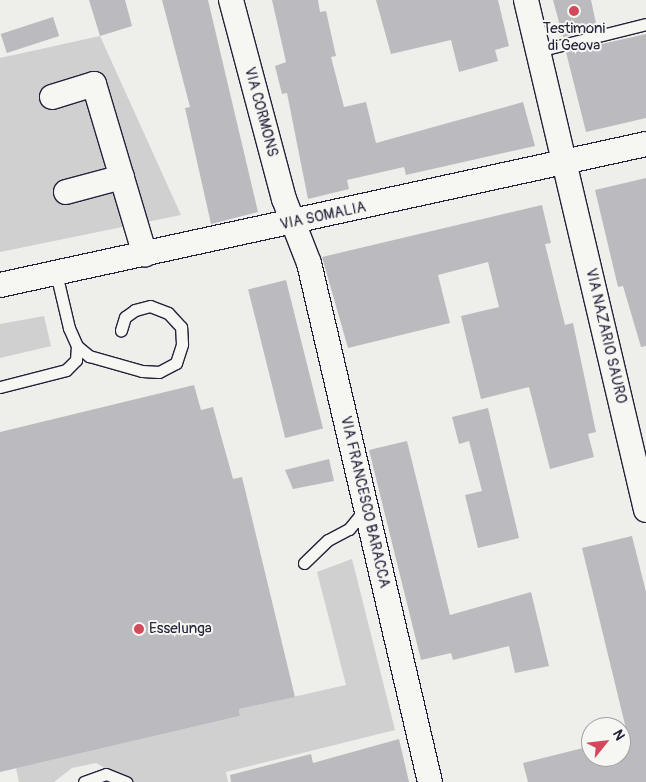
<!DOCTYPE html>
<html>
<head>
<meta charset="utf-8">
<style>
	body { margin:0 }
	#map { position:relative; width:646px; height:782px; overflow:hidden; background:#eeeeeb; font-family:Pangolin,sans-serif }
	div>[style] { position:absolute }
	[style*='--x'] { left:calc(var(--x)*1px); top:calc(var(--y)*1px); width:calc(var(--w)*1px); rotate:calc(var(--a)*1deg) }
	.green>* { inset:0; background:#d0d0d1 }
	.building>* { inset:0; background:#bbbbbf; transform-origin:0 0 }
	.roads { filter:drop-shadow(1px 0 #22223b) drop-shadow(-1px 0 #22223b) drop-shadow(0 1px #22223b) drop-shadow(0 -1px #22223b) }
	.lane>* { height:11px; margin:-5.5px; padding:0 5.5px; transform-origin:5.5px; border-radius:5.5px; background:#f6f6f2 }
	.street>* { height:24px; margin:-12px; padding:0 12px; transform-origin:12px; border-radius:12px; background:#f6f6f2 }
	.dots>* { width:14px; height:14px; translate:-50% -50%; box-sizing:border-box; border:2px solid #f6f6f2; border-radius:50% }
	span { translate:-50% -50%; white-space:nowrap; text-align:center; line-height:1.15; -webkit-text-stroke:4px #f6f6f2; paint-order:stroke }
	.poi-label { font-size:15px; color:#22223b }
	.left { translate:0 -50%; text-align:left }
	.street-label { font-size:15px; color:#22223b }
	.north { position:absolute; left:581px; top:717px; width:50px; height:50px; box-sizing:border-box; background:#f6f6f2; border:1px solid #a1a1a9; border-radius:50%; rotate:61deg; font-size:14px; font-weight:700; line-height:20px; text-align:center; color:#22223b }
	.north::after { content:''; display:block; margin:auto; width:18px; height:22px; background:#d1495b; clip-path:polygon(50% 0,100% 100%,50% 72%,0 100%) }
</style>
</head>
<body>
<div id="map">
	<div class="green">
		<i style="clip-path:polygon(100px 36px,181px 215px,0 252px,0 58px)"></i>
		<i style="clip-path:polygon(44px 316px,51px 346px,0 358px,0 324px)"></i>
		<i style="clip-path:polygon(352px 559px,395px 730px,226px 772px,228px 782px,129px 782px,96px 763px,72px 768px,54px 782px,19px 782px,16px 768px,240px 716px,239px 709px,346px 685px,317px 572px)"></i>
	</div>
	<div class="building">
		<i style="clip-path:polygon(89px 0,125px 0,132px 26px,100px 36px)"></i>
		<i style="clip-path:polygon(162px 0,208px 0,258px 212px,211px 224px,185px 108px,190px 107px)"></i>
		<i style="clip-path:polygon(272px 0,318px 0,320px 12px,326px 11px,336px 56px,331px 57px,344px 107px,366px 102px,376px 143px,523px 102px,535px 146px,406px 175px,404px 167px,347px 180px,349px 189px,308px 199px,287px 93px,282px 94px,275px 66px,286px 62px)"></i>
		<i style="clip-path:polygon(376px 0,498px 0,509px 46px,495px 50px,498px 61px,459px 72px,451px 40px,391px 54px)"></i>
		<i style="clip-path:polygon(553px 0,591px 0,597px 28px,563px 37px)"></i>
		<i style="left:53px;top:17px;width:20px;height:55px;rotate:72deg"></i>
		<i style="clip-path:polygon(646px 34px,646px 118px,586px 132px,566px 52px)"></i>
		<i style="clip-path:polygon(646px 178px,646px 346px,641px 347px,623px 286px,618px 287px,595px 190px)"></i>
		<i style="clip-path:polygon(542px 205px,551px 243px,545px 244px,565px 325px,573px 323px,596px 432px,588px 434px,594px 457px,550px 469px,529px 387px,481px 399px,461px 316px,499px 307px,488px 262px,438px 275px,450px 323px,348px 348px,322px 257px)"></i>
		<i style="left:286px;top:280px;width:153px;height:39px;rotate:76deg"></i>
		<i style="clip-path:polygon(194px 385px,201px 410px,213px 407px,233px 479px,242px 477px,295px 697px,239px 709px,240px 716px,0 772px,0 432px)"></i>
		<i style="clip-path:polygon(488px 408px,519px 538px,478px 548px,465px 495px,482px 491px,469px 441px,459px 444px,452px 417px)"></i>
		<i style="clip-path:polygon(407px 441px,450px 615px,531px 592px,549px 666px,515px 673px,509px 646px,453px 660px,451px 653px,421px 660px,369px 450px)"></i>
		<i style="clip-path:polygon(329px 459px,334px 481px,293px 489px,285px 470px)"></i>
		<i style="clip-path:polygon(632px 536px,646px 592px,646px 782px,528px 782px,523px 763px,591px 746px,591px 757px,621px 757px,621px 739px,628px 737px,582px 548px)"></i>
		<i style="clip-path:polygon(399px 739px,409px 782px,231px 782px,230px 775px,311px 754px,313px 763px)"></i>
	</div>
	<div class="roads">
		<div class="lane">
			<i style="--x:538;--y:51;--w:111;--a:-14"></i>
			<i style="--x:56;--y:273;--w:57;--a:76.7"></i>
			<i style="--x:69;--y:328;--w:20;--a:66"></i>
			<i style="--x:77;--y:346;--w:16;--a:40"></i>
			<i style="--x:89;--y:356;--w:55;--a:15.8"></i>
			<i style="--x:142;--y:371;--w:17;--a:3"></i>
			<i style="--x:159;--y:372;--w:19;--a:-28"></i>
			<i style="--x:176;--y:363;--w:20;--a:-72"></i>
			<i style="--x:182;--y:344;--w:17;--a:-93"></i>
			<i style="--x:181;--y:327;--w:19;--a:-133"></i>
			<i style="--x:168;--y:313;--w:19;--a:-159"></i>
			<i style="--x:150;--y:306;--w:16;--a:165"></i>
			<i style="--x:135;--y:310;--w:12;--a:145"></i>
			<i style="--x:125;--y:317;--w:14;--a:107"></i>
			<i style="--x:0;--y:387;--w:68;--a:-14.4"></i>
			<i style="--x:66;--y:370;--w:14;--a:-45"></i>
			<i style="--x:76;--y:360;--w:14;--a:-86"></i>
			<i style="--x:304;--y:563;--w:33;--a:-44"></i>
			<i style="--x:328;--y:540;--w:24;--a:-28"></i>
			<i style="--x:349;--y:529;--w:26;--a:-51"></i>
			<i style="--x:84;--y:782;--w:23;--a:-20"></i>
			<i style="--x:106;--y:774;--w:22;--a:22"></i>
		</div>
		<div class="street">
			<i style="--x:231;--y:0;--w:206;--a:75.1"></i>
			<i style="--x:284;--y:199;--w:69;--a:68.7"></i>
			<i style="--x:309;--y:263;--w:533;--a:76.88"></i>
			<i style="--x:526;--y:0;--w:524;--a:76.76"></i>
			<i style="--x:52;--y:97;--w:44;--a:-17.2"></i>
			<i style="--x:94;--y:84;--w:178;--a:73.4"></i>
			<i style="--x:66;--y:192;--w:58;--a:-15"></i>
			<i style="--x:0;--y:285;--w:661;--a:-12.31"></i>
		</div>
	</div>
	<div class="dots">
		<i style="left:574px;top:11px;background:#d1495b"></i>
		<i style="left:139px;top:629px;background:#d1495b"></i>
	</div>
	<div class="poi-label">
		<span style="left:574px;top:37px">Testimoni<br>di Geova</span>
		<span class="left" style="left:149px;top:629px">Esselunga</span>
	</div>
	<div class="street-label">
		<span style="left:261px;top:112px;rotate:75deg">VIA CORMONS</span>
		<span style="left:323px;top:216px;rotate:-12deg">VIA SOMALIA</span>
		<span style="left:606px;top:336px;rotate:77deg">VIA NAZARIO SAURO</span>
		<span style="left:365px;top:502px;rotate:77deg">VIA FRANCESCO BARACCA</span>
	</div>
	<div class="north">N</div>
</div>
</body>
</html>
